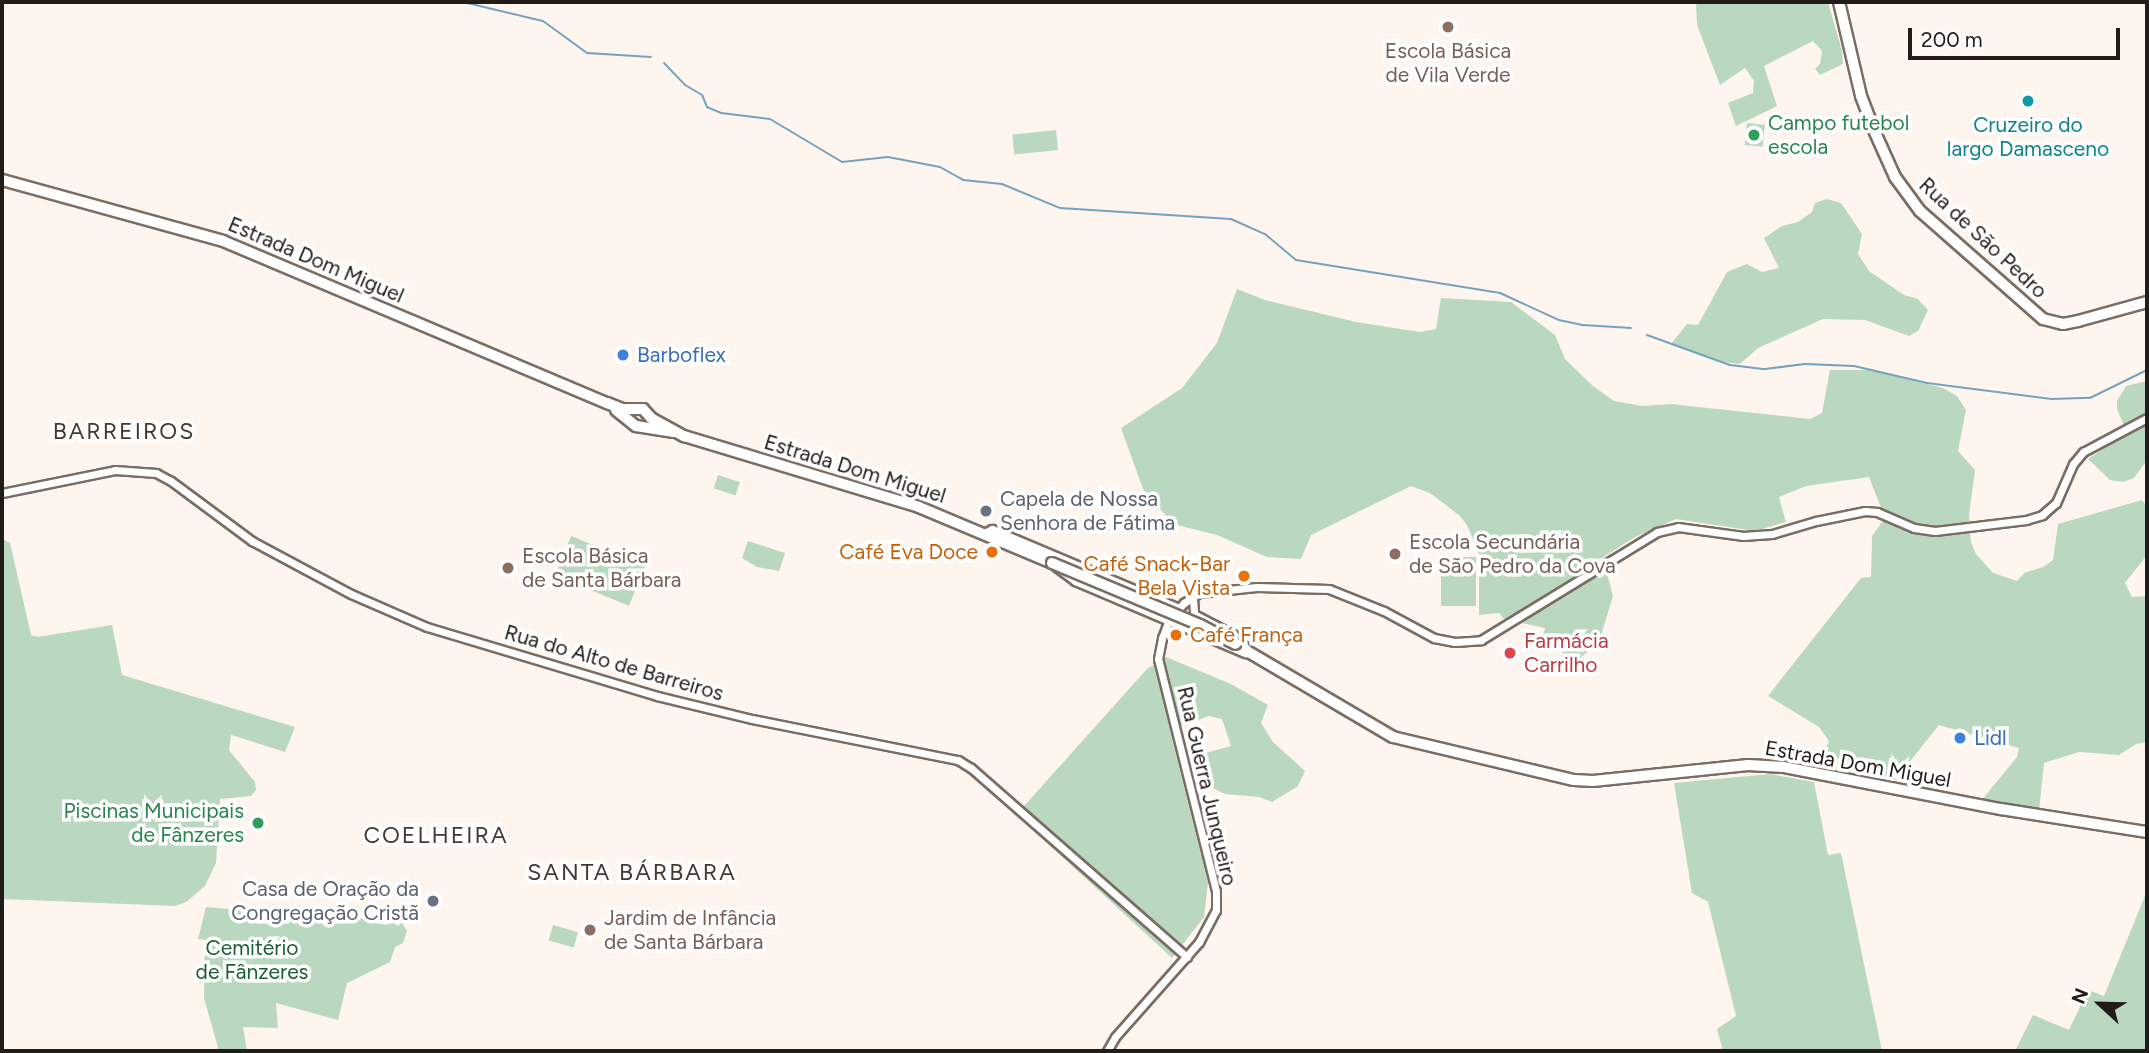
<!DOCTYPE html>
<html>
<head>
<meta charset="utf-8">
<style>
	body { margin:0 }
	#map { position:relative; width:2149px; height:1053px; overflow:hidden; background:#fef5ee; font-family:Figtree,sans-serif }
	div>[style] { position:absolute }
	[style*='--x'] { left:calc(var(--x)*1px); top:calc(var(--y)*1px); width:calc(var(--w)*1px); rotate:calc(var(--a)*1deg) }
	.green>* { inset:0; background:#b9d8bf; transform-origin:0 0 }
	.stream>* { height:2px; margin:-1px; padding:0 1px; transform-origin:1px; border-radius:1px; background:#74a3c0 }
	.roads { filter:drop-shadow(2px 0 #7a6d63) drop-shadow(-2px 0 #7a6d63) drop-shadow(0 2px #7a6d63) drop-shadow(0 -2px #7a6d63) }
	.tertiary>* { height:7px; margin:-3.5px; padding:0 3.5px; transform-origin:3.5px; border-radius:3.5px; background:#fff }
	.primary>* { height:10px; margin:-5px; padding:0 5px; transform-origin:5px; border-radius:5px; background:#fff }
	.bridges { filter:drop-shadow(2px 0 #7a6d63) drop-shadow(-2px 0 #7a6d63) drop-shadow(0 2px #7a6d63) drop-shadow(0 -2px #7a6d63) }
	.primary-bridge>* { height:10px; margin:-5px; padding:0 5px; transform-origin:5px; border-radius:5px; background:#fff }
	.dots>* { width:19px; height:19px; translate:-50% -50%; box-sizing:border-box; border:4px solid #fff; border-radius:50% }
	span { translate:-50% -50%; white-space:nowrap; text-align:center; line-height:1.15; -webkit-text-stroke:7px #fff; paint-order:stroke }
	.education-label { font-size:21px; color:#785e54 }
	.left { translate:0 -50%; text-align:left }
	.leisure-label { font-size:21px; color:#27864d }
	.right { translate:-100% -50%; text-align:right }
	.culture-label { font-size:21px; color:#0d838f }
	.street-label { font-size:21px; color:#211c18 }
	.shop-label { font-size:21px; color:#366cbe }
	.worship-label { font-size:21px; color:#5b616d }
	.food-label { font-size:21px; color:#c56008 }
	.health-label { font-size:21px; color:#be3a42 }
	.park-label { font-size:21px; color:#1b5e34 }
	.neighbourhood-label { font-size:23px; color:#443930; letter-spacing:2px }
	.frame { position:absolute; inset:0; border:4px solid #211c18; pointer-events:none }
	.north { position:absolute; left:2065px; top:969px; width:70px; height:70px; -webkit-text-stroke:5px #fff; paint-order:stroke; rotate:292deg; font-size:19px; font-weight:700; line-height:28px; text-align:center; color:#211c18 }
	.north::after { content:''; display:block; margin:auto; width:24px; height:32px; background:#211c18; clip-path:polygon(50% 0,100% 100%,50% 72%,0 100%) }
	.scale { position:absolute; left:1908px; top:28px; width:212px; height:32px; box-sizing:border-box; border:4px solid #211c18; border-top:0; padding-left:9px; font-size:21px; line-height:24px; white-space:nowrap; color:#211c18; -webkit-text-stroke:5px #fff; paint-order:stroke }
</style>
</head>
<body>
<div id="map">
	<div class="green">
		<i style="clip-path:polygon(1696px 2px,1828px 2px,1842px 51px,1843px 64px,1820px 75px,1815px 69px,1820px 64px,1822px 51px,1813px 41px,1764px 66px,1777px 106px,1736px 126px,1728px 103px,1753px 93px,1754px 81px,1745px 68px,1720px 85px,1697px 25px)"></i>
		<i style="left:1747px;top:123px;width:18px;height:22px;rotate:6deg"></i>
		<i style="left:1056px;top:130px;width:20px;height:44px;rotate:84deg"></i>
		<i style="clip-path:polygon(1827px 199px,1841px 203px,1862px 234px,1858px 254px,1869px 271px,1904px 295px,1918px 299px,1928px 310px,1918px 331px,1909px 336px,1865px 320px,1823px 319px,1758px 348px,1740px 364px,1722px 362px,1671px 344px,1687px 324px,1698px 325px,1727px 272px,1747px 264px,1762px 272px,1779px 268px,1764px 238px,1782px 226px,1798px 222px,1812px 212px,1815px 203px)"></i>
		<i style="clip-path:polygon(1237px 289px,1265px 300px,1356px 322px,1420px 332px,1436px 329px,1441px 298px,1511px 302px,1555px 335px,1565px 359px,1593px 386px,1614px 401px,1642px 406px,1671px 404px,1810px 419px,1822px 413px,1830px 370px,1870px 370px,1943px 388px,1957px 396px,1966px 410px,1958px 451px,1975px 470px,1969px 515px,1971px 542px,1976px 554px,1993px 573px,2017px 581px,2024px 573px,2043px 567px,2053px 560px,2058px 524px,2142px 500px,2147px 507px,2147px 555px,2125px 583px,2132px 597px,2147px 596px,2147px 742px,2136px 744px,2119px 755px,2079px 752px,2044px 763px,2039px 811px,1981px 801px,2017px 757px,2019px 748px,1939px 725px,1895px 780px,1824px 753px,1829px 741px,1819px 727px,1768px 696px,1861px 578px,1871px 577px,1872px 536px,1885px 518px,1869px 477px,1806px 486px,1779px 497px,1786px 522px,1755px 531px,1676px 519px,1635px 537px,1597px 561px,1608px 577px,1613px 596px,1599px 642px,1580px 658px,1567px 655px,1542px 640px,1545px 628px,1504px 619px,1499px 613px,1479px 615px,1479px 554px,1467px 525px,1460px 516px,1430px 493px,1411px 486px,1311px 535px,1301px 559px,1267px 557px,1217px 535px,1173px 524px,1143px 489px,1121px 428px,1182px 388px,1217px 343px)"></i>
		<i style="clip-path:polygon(2147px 381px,2147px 460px,2134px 478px,2123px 482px,2110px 480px,2088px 459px,2127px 433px,2117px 409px,2117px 401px,2126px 386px)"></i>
		<i style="left:718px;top:475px;width:23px;height:14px;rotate:18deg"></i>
		<i style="left:571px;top:536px;width:80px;height:43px;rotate:22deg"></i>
		<i style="clip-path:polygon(2px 539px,10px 543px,31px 635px,37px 637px,112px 625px,122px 675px,295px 727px,285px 752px,231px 735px,229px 750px,255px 782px,256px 790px,251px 796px,220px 799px,216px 863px,205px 886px,186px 902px,175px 906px,2px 899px)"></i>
		<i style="clip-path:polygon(748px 541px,785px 553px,779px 571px,757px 567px,742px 558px)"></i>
		<i style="left:1476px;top:557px;width:49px;height:35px;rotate:90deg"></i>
		<i style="clip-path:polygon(1166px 657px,1231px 684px,1268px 705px,1261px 723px,1273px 742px,1305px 771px,1298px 786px,1272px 802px,1259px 797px,1225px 794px,1207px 785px,1202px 754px,1231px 746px,1222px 719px,1209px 716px,1170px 730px,1208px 882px,1204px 917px,1172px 958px,1019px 817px,1024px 806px,1147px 669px)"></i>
		<i style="clip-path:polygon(1770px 774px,1814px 782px,1828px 855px,1841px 853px,1882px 1051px,1723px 1051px,1717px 1029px,1736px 1016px,1708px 902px,1692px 893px,1674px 783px)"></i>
		<i style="clip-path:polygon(2147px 891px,2147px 1051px,2015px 1051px,2033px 1015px,2069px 1030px,2088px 990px,2104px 996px)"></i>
		<i style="clip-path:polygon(206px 907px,273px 913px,279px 917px,335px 924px,359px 918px,387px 925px,392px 920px,397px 926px,402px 923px,407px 931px,403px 943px,395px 947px,390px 962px,347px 983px,338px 1020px,276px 1003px,278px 1028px,243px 1027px,247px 1051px,219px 1051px,204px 998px,205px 940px,198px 939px)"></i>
		<i style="left:553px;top:925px;width:26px;height:16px;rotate:16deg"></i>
	</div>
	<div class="stream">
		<i style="--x:463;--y:2;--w:82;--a:13.4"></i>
		<i style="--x:543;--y:21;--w:54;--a:36"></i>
		<i style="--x:587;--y:53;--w:64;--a:3.6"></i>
		<i style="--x:664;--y:63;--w:30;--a:46"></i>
		<i style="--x:685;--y:85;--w:20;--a:30"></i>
		<i style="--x:702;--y:95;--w:13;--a:67"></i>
		<i style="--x:707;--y:107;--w:15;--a:23"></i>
		<i style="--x:721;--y:113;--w:49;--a:7"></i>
		<i style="--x:770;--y:119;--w:84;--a:30.8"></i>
		<i style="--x:842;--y:162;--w:46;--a:-6.2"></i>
		<i style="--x:888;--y:157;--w:53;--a:10.9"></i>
		<i style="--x:940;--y:167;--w:26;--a:29"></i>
		<i style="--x:963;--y:180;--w:39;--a:6"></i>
		<i style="--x:1002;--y:184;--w:63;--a:22.5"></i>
		<i style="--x:1060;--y:208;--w:171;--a:3.7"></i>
		<i style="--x:1231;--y:219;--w:37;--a:24"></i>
		<i style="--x:1265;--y:234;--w:40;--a:40"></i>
		<i style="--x:1296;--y:260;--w:207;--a:9.2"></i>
		<i style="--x:1500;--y:293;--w:65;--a:24.6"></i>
		<i style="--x:1559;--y:320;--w:25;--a:12"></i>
		<i style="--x:1583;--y:325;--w:48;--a:3.6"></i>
		<i style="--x:1647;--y:335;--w:88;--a:19.9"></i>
		<i style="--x:1730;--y:365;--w:35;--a:7"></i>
		<i style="--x:1765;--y:369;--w:40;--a:-7.1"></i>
		<i style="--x:1805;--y:364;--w:49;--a:2.3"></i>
		<i style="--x:1854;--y:366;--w:75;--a:13.1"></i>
		<i style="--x:1927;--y:383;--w:126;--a:7.3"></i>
		<i style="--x:2052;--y:399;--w:38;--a:-2"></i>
		<i style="--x:2090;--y:398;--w:64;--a:-26.2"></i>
	</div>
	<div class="roads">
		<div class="tertiary">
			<i style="--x:2;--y:493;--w:115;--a:-11.5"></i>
			<i style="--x:115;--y:470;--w:41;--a:4.2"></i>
			<i style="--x:156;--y:473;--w:17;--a:28"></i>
			<i style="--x:171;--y:481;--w:101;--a:36.5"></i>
			<i style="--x:252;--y:541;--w:112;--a:28.2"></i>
			<i style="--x:351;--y:594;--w:83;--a:23.5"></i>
			<i style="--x:427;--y:627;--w:240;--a:16.7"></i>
			<i style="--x:657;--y:696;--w:98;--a:13.6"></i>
			<i style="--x:752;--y:719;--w:210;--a:11.3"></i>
			<i style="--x:958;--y:760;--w:15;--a:32"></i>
			<i style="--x:971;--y:768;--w:287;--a:41.2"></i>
			<i style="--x:984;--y:533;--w:9;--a:-27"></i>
			<i style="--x:992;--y:529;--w:203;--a:22.9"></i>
			<i style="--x:1056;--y:567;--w:24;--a:36"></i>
			<i style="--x:1075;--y:581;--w:185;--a:23"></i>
			<i style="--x:1193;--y:598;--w:16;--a:86"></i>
			<i style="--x:1194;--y:614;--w:45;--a:27.7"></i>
			<i style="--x:1234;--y:635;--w:19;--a:47"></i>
			<i style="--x:1107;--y:1051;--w:16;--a:-60"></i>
			<i style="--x:1115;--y:1037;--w:127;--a:-48.5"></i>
			<i style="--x:1199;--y:942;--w:36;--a:-62"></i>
			<i style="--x:1216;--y:910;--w:19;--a:-90"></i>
			<i style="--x:1216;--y:891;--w:239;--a:-104"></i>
			<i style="--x:1158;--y:659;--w:21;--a:-79"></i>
			<i style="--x:1162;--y:638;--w:19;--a:-69"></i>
			<i style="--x:1169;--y:620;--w:23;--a:-49"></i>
			<i style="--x:1184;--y:603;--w:18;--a:-34"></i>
			<i style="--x:1199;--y:593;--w:58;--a:-5.9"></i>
			<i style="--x:1257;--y:587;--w:72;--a:1.6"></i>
			<i style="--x:1329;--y:589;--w:59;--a:21.8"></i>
			<i style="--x:1384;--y:611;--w:57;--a:28.4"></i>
			<i style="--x:1434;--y:638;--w:21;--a:11"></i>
			<i style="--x:1455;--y:642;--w:26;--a:-4"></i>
			<i style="--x:1481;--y:640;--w:206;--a:-31.5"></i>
			<i style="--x:1657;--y:532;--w:22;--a:-13"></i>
			<i style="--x:1678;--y:527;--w:66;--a:7.9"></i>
			<i style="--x:1743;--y:536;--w:29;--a:-4"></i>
			<i style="--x:1772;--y:534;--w:46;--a:-16.5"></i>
			<i style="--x:1816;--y:521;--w:50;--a:-11.5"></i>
			<i style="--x:1865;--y:511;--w:12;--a:5"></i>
			<i style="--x:1877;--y:512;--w:40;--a:23.4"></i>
			<i style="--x:1914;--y:528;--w:21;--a:8"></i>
			<i style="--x:1935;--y:531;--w:92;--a:-6.9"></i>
			<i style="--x:2026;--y:520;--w:17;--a:-17"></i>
			<i style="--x:2042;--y:515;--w:18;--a:-41"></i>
			<i style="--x:2056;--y:503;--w:43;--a:-66.4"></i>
			<i style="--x:2073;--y:464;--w:16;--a:-50"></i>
			<i style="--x:2083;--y:452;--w:72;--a:-28"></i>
		</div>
		<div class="primary">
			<i style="--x:1839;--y:2;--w:97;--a:76.8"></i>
			<i style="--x:1861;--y:96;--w:34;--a:69"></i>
			<i style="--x:1873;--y:128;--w:54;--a:65.8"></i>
			<i style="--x:1895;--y:177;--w:42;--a:53.7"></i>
			<i style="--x:1920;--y:211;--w:164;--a:41.3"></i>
			<i style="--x:2043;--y:319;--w:21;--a:14"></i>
			<i style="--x:2063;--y:324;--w:15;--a:-11"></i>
			<i style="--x:2078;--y:321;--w:72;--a:-15.4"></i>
			<i style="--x:2;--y:180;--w:229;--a:15.4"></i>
			<i style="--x:223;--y:241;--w:417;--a:22.9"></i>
			<i style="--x:607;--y:403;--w:17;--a:21"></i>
			<i style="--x:623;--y:409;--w:20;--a:0"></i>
			<i style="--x:643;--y:409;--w:12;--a:48"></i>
			<i style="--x:651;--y:418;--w:38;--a:29"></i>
			<i style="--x:684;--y:436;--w:245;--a:16.8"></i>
			<i style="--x:919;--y:507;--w:144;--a:22.8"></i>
			<i style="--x:616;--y:410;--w:26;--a:39"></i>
			<i style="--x:636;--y:426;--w:38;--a:9"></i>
			<i style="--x:1235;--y:644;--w:183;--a:30.5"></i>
			<i style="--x:1393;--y:737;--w:186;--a:13.4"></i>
			<i style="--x:1574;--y:780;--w:19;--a:3"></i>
			<i style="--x:1593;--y:781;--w:156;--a:-5.9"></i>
			<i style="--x:1748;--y:765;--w:36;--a:3"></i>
			<i style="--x:1784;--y:767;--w:221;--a:11"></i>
			<i style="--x:2001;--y:809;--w:148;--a:9"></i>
		</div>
	</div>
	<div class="bridges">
		<div class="primary-bridge">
			<i style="--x:1052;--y:563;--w:160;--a:22.7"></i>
			<i style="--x:1200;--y:625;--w:40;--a:28"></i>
		</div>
	</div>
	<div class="dots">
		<i style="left:1448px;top:27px;background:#8d6e63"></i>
		<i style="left:2028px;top:101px;background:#0f9aa8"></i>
		<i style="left:1754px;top:135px;background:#2e9e5b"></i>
		<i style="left:623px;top:355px;background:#3f7fe0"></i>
		<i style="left:986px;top:511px;background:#6b7280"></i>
		<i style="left:992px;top:552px;background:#e8710a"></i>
		<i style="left:1395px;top:554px;background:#8d6e63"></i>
		<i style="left:508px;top:568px;background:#8d6e63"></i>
		<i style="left:1244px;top:576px;background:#e8710a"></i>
		<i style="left:1176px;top:635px;background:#e8710a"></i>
		<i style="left:1510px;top:653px;background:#e0444e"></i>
		<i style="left:1960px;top:738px;background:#3f7fe0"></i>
		<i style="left:258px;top:823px;background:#2e9e5b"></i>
		<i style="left:433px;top:901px;background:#6b7280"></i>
		<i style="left:590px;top:930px;background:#8d6e63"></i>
	</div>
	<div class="education-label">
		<span style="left:1448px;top:63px">Escola Básica<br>de Vila Verde</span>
		<span class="left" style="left:1409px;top:554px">Escola Secundária<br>de São Pedro da Cova</span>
		<span class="left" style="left:522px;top:568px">Escola Básica<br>de Santa Bárbara</span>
		<span class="left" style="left:604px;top:930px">Jardim de Infância<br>de Santa Bárbara</span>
	</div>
	<div class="leisure-label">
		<span class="left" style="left:1768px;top:135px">Campo futebol<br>escola</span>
		<span class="right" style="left:244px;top:823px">Piscinas Municipais<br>de Fânzeres</span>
	</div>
	<div class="culture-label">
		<span style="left:2028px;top:137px">Cruzeiro do<br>largo Damasceno</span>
	</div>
	<div class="street-label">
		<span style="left:1983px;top:238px;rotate:43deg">Rua de São Pedro</span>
		<span style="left:316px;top:260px;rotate:23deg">Estrada Dom Miguel</span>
		<span style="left:855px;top:469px;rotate:17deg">Estrada Dom Miguel</span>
		<span style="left:614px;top:663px;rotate:16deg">Rua do Alto de Barreiros</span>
		<span style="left:1858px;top:764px;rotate:10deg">Estrada Dom Miguel</span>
		<span style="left:1207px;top:786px;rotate:77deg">Rua Guerra Junqueiro</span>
	</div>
	<div class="shop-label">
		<span class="left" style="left:637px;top:355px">Barboflex</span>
		<span class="left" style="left:1974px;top:738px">Lidl</span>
	</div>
	<div class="worship-label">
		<span class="left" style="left:1000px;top:511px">Capela de Nossa<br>Senhora de Fátima</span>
		<span class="right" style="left:419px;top:901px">Casa de Oração da<br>Congregação Cristã</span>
	</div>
	<div class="food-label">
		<span class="right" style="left:978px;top:552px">Café Eva Doce</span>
		<span class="right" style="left:1230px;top:576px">Café Snack-Bar<br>Bela Vista</span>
		<span class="left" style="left:1190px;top:635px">Café França</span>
	</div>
	<div class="health-label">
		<span class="left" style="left:1524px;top:653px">Farmácia<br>Carrilho</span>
	</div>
	<div class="park-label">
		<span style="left:252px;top:960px">Cemitério<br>de Fânzeres</span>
	</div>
	<div class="neighbourhood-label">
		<span style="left:124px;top:431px">BARREIROS</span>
		<span style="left:436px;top:835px">COELHEIRA</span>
		<span style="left:632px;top:872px">SANTA BÁRBARA</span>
	</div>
	<div class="frame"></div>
	<div class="north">N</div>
	<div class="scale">200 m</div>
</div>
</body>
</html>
